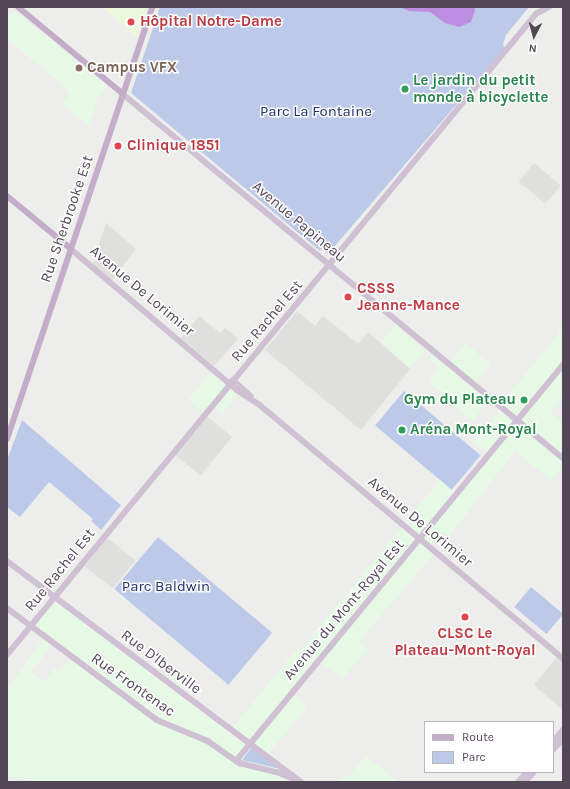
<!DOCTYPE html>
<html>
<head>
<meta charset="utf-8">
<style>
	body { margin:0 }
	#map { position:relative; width:570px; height:789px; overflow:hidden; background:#edeeeb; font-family:Karla,sans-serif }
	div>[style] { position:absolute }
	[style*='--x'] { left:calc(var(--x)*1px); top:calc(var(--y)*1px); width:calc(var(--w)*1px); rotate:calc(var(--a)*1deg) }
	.commercial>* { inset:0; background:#e5f9e5; transform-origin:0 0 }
	.education>* { inset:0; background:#dfdfdd; transform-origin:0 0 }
	.medical>* { inset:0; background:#ecf7dc }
	.green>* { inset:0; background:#bdc9e9; transform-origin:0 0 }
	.water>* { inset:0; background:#bb8ee2 }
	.secondary>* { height:5.5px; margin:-2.75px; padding:0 2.75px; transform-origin:2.75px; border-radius:2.75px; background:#d0c0d3 }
	.primary>* { height:6px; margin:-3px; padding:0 3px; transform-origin:3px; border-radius:3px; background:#c4adc8 }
	.dots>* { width:11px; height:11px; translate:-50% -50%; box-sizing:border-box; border:2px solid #fff; border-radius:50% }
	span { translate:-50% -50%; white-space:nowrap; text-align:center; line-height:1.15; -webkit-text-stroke:3px #fff; paint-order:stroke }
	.health-label { font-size:15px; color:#be3a42; font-weight:700 }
	.left { translate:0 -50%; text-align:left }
	.education-label { font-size:15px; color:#785e54; font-weight:700 }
	.leisure-label { font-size:15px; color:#27864d; font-weight:700 }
	.right { translate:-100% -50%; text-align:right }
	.park-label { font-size:15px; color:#1f2d70 }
	.street-label { font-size:15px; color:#534657 }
	.frame { position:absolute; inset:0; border:8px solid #534657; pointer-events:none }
	.legend { position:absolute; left:424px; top:721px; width:130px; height:52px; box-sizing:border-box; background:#fff; border:1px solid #bab5bc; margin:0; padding:5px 7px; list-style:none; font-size:12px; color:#534657 }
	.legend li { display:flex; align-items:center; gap:8px; height:20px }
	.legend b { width:20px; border:1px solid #bab5bc }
	.north { position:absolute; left:514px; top:16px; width:40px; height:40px; -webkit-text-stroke:3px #fff; paint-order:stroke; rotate:186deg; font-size:11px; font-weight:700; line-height:16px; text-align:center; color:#534657 }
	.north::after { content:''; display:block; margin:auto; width:14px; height:18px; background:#534657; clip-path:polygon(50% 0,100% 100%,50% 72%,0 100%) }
</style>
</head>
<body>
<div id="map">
	<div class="commercial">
		<i style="clip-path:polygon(15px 11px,107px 86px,96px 100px,94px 114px,88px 125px,62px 104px,70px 94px,61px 83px,7px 39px,7px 17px)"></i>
		<i style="clip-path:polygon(563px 322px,563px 397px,550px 413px,563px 423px,563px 465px,551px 480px,515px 451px,449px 536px,443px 532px,431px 546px,436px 551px,359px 641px,368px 649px,342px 679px,316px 658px,288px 691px,307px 707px,268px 754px,233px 727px,297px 649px,300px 651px,441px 479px,459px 494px,490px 456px,474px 443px,503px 407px,500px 405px,561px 331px,558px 328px)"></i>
		<i style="left:396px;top:325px;width:39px;height:23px;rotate:42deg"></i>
		<i style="left:466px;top:343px;width:33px;height:27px;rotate:41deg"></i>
		<i style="clip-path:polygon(432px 355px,489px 401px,472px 421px,429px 382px,440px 368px,429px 359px)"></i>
		<i style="clip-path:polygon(214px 370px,239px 393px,222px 413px,212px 405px,204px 413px,189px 399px)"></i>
		<i style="clip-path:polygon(evenodd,54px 601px,295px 782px,33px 782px,7px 776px,7px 684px,10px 686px,44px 638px,34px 625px,54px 601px,53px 643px,72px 657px,59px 672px,54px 669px,44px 682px,31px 672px,53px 643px)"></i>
		<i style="left:173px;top:666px;width:19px;height:13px;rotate:36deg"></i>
		<i style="clip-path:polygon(366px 755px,366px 756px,398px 782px,337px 782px,341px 777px,349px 776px)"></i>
	</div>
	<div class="education">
		<i style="left:534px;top:163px;width:35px;height:24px;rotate:40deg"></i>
		<i style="clip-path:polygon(106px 223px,136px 249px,111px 282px,92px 266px)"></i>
		<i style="clip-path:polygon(297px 311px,315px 326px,323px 316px,358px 344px,368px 332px,410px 369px,361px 430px,265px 350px)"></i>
		<i style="clip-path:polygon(199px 316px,220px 333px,225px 328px,238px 339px,214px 366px,181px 338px)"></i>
		<i style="left:204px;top:414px;width:36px;height:50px;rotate:39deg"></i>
		<i style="left:107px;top:538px;width:36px;height:36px;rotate:38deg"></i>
		<i style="clip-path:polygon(557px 657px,563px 662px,563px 710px,534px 685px)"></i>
	</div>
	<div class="medical">
		<i style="clip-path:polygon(102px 7px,147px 7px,137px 37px)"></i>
	</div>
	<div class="green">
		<i style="clip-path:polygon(160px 7px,529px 7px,506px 35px,503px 45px,505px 48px,328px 254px,322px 249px,320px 251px,131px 93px)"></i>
		<i style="left:404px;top:391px;width:100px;height:45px;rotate:40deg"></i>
		<i style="clip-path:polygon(22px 420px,121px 505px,101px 530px,91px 521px,93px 519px,49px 482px,20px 517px,7px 507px,7px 460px)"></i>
		<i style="left:158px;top:537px;width:149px;height:68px;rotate:40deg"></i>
		<i style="left:531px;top:587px;width:42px;height:26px;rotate:40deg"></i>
		<i style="clip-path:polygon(251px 748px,280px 769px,242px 760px)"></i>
	</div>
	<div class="water">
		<i style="clip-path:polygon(400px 7px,474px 7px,475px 10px,471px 22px,459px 27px,445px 23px,430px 12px,409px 11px)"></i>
	</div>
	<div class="secondary">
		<i style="--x:123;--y:94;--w:571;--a:39.6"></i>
		<i style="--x:71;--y:249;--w:218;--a:40.3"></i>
		<i style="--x:237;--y:390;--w:27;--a:33"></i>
		<i style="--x:260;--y:405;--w:395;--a:39.9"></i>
		<i style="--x:233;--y:380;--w:24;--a:42"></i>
		<i style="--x:7;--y:561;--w:368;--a:36.9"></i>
		<i style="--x:7;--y:608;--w:187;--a:36.7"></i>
		<i style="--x:157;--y:720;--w:55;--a:22.4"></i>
		<i style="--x:208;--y:741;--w:39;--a:35"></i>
		<i style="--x:240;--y:763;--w:38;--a:14"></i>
		<i style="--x:277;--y:772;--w:18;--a:22"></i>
		<i style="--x:7;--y:655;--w:831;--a:-50.47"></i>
		<i style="--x:536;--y:14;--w:15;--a:-28"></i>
		<i style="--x:553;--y:742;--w:16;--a:-50"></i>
		<i style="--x:553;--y:750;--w:15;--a:-48"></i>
		<i style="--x:236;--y:761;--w:514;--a:-50.45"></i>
		<i style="--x:518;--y:782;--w:13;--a:-48"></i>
		<i style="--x:525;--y:782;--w:13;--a:-48"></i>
	</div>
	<div class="primary">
		<i style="--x:18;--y:7;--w:136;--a:39.6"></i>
		<i style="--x:7;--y:196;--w:83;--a:39.6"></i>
		<i style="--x:7;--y:439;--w:456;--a:-71.4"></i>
	</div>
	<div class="dots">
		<i style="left:131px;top:22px;background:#e0444e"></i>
		<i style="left:79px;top:68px;background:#8d6e63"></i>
		<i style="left:405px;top:89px;background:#2e9e5b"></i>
		<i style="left:118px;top:146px;background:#e0444e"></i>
		<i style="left:348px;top:297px;background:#e0444e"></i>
		<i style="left:524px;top:400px;background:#2e9e5b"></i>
		<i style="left:402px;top:430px;background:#2e9e5b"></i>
		<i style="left:465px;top:617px;background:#e0444e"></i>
	</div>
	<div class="health-label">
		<span class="left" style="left:140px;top:22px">Hôpital Notre-Dame</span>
		<span class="left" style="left:127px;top:146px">Clinique 1851</span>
		<span class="left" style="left:357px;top:297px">CSSS<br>Jeanne-Mance</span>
		<span style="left:465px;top:642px">CLSC Le<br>Plateau-Mont-Royal</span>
	</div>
	<div class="education-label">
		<span class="left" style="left:87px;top:68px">Campus VFX</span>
	</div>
	<div class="leisure-label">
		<span class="left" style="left:413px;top:89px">Le jardin du petit<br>monde à bicyclette</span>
		<span class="right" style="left:516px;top:400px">Gym du Plateau</span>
		<span class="left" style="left:410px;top:430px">Aréna Mont-Royal</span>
	</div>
	<div class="park-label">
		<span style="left:316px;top:112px">Parc La Fontaine</span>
		<span style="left:166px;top:587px">Parc Baldwin</span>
	</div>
	<div class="street-label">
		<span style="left:67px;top:219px;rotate:-71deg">Rue Sherbrooke Est</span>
		<span style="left:299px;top:222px;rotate:40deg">Avenue Papineau</span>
		<span style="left:142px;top:291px;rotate:40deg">Avenue De Lorimier</span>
		<span style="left:267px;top:321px;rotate:-50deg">Rue Rachel Est</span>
		<span style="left:420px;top:522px;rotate:40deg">Avenue De Lorimier</span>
		<span style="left:60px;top:570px;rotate:-51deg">Rue Rachel Est</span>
		<span style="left:344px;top:610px;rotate:-50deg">Avenue du Mont-Royal Est</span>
		<span style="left:161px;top:662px;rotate:37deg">Rue D'Iberville</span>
		<span style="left:133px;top:685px;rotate:35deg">Rue Frontenac</span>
	</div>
	<div class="frame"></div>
	<ul class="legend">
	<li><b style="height:5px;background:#c4adc8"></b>Route</li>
	<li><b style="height:11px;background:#bdc9e9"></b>Parc</li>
	</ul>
	<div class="north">N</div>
</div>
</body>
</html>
